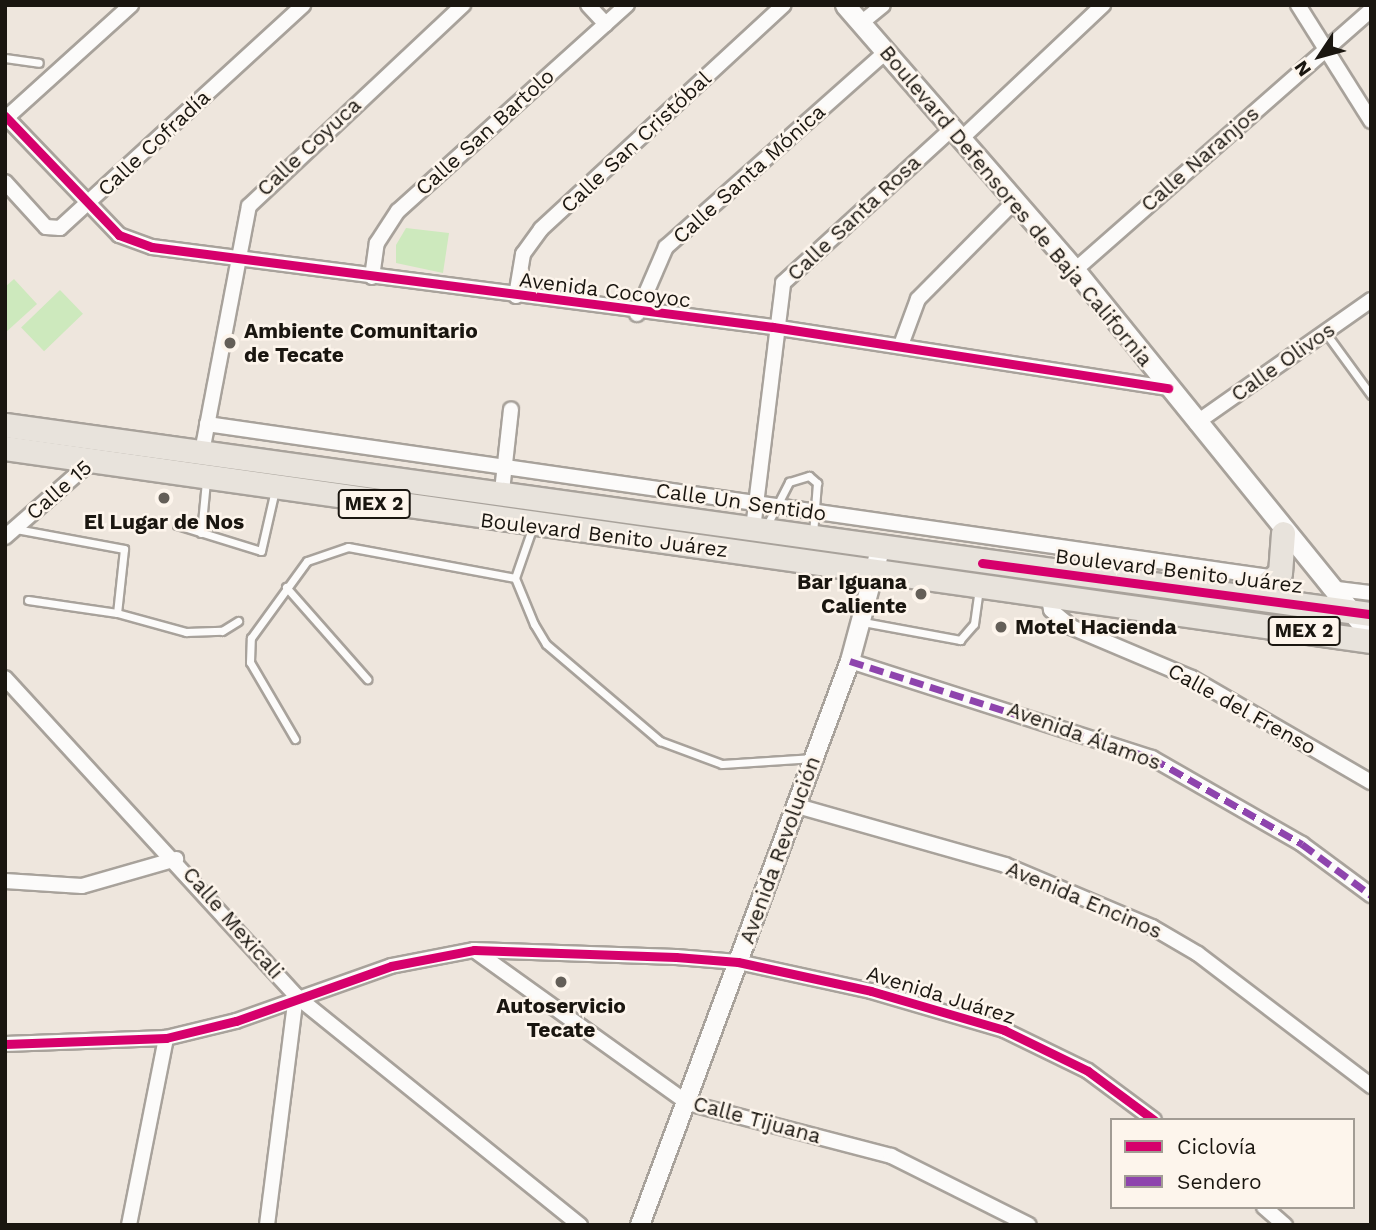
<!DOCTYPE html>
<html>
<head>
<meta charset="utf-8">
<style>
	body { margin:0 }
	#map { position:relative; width:1376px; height:1230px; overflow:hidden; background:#eee6dd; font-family:"Work Sans",sans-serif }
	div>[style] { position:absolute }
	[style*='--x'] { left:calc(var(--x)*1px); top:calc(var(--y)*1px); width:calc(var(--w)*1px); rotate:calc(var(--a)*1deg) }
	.green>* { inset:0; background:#cde9bd; transform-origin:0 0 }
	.roads { filter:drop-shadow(2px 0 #a8a29b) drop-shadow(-2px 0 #a8a29b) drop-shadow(0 2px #a8a29b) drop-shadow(0 -2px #a8a29b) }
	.service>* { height:7px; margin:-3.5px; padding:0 3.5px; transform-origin:3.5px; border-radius:3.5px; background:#fcfbfa }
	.minor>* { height:14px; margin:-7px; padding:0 7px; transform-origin:7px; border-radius:7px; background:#fcfbfa }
	.tertiary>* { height:18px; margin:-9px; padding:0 9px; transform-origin:9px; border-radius:9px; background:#fcfbfa }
	.secondary>* { height:19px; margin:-9.5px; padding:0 9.5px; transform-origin:9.5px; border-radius:9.5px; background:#fcfbfa }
	.primary>* { height:23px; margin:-11.5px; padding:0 11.5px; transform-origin:11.5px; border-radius:11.5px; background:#e8e3dc }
	.quiet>* { height:7px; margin-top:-3.5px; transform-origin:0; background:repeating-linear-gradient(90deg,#8e44ad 0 14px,transparent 0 21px) }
	.cycleway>* { height:9px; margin:-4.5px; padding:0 4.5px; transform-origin:4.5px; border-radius:4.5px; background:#d6006c }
	.dots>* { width:19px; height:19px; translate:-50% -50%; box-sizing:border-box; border:4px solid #fdf5ec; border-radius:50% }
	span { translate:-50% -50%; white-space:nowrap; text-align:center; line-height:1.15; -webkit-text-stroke:5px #fdf5ec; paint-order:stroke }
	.shield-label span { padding:2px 5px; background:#fdf5ec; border:2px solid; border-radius:5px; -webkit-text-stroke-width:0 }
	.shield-label { font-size:19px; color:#1a1610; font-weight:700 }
	.street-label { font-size:21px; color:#1a1610 }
	.poi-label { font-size:21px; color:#1a1610; font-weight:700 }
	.left { translate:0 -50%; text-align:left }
	.right { translate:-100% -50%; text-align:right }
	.frame { position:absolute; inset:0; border:7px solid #1a1610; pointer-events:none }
	.legend { position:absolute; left:1110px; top:1118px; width:245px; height:91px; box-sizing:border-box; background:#fdf5ec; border:2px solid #a29c94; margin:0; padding:9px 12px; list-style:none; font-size:21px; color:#1a1610 }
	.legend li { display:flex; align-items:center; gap:14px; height:35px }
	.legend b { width:35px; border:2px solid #a29c94 }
	.north { position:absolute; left:1285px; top:21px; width:70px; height:70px; -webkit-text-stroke:5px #fdf5ec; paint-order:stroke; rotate:234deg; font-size:19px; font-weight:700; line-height:28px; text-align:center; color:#1a1610 }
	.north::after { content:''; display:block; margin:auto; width:24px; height:32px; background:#1a1610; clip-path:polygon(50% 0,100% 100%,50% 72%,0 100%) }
</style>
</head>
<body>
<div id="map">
	<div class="green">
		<i style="clip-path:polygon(406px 228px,449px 233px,443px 273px,396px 263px,396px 245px)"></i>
		<i style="clip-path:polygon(14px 279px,37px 304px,5px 333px,5px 287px)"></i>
		<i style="left:60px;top:290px;width:33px;height:54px;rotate:46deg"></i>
	</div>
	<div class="roads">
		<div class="service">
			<i style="--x:5;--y:58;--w:34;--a:8"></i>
			<i style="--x:1325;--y:332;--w:78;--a:53.9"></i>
			<i style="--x:177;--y:525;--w:88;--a:17.2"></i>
			<i style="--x:261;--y:551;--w:63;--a:-77.1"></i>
			<i style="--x:533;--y:526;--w:55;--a:109.1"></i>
			<i style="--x:515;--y:578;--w:50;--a:67.6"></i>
			<i style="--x:534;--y:624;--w:23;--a:59"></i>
			<i style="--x:546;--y:644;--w:150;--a:40.4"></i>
			<i style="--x:660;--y:741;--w:66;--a:20.4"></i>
			<i style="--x:722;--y:764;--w:92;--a:-3.7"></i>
			<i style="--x:766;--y:527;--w:51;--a:-62.9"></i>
			<i style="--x:789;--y:482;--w:21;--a:-17"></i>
			<i style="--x:809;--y:476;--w:11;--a:41"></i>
			<i style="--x:817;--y:483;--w:51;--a:94.5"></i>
			<i style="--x:16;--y:529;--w:110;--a:10.5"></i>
			<i style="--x:124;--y:549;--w:64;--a:96.2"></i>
			<i style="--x:201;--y:533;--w:52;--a:-84.5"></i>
			<i style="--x:286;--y:587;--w:123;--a:48.6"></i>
			<i style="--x:28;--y:600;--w:90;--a:8.3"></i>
			<i style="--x:117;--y:613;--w:72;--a:15.4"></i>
			<i style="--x:186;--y:632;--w:36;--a:-2"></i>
			<i style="--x:222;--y:631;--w:19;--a:-32"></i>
			<i style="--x:863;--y:622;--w:99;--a:10.5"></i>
			<i style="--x:960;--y:640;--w:21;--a:-49"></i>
			<i style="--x:974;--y:624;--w:34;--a:-82"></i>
			<i style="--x:295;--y:739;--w:89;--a:-120.3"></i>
			<i style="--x:250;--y:662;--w:24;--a:-88"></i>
			<i style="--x:251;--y:638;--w:95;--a:-54"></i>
			<i style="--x:307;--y:561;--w:43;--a:-18.9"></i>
			<i style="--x:348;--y:547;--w:170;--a:10.5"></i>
		</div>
		<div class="minor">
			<i style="--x:588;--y:5;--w:26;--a:47"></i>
			<i style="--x:1298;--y:5;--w:137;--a:57.8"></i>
			<i style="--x:861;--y:23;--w:28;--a:-39"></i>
			<i style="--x:5;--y:116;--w:165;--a:46.2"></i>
			<i style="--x:119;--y:235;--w:35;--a:20"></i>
			<i style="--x:152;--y:247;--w:626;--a:7.34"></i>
			<i style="--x:773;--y:327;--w:400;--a:8.8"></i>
			<i style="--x:5;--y:119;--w:170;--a:-42.1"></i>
			<i style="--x:962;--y:138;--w:194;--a:-43.3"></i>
			<i style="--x:5;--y:182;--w:61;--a:47.7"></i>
			<i style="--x:46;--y:227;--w:14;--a:4"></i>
			<i style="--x:60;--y:228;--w:330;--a:-42.5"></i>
			<i style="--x:1075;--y:270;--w:394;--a:-41.3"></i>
			<i style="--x:372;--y:277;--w:34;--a:-82"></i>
			<i style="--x:377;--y:243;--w:38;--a:-57"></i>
			<i style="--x:398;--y:211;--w:308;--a:-42"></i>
			<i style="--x:516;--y:296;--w:43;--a:-80.5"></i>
			<i style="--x:523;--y:254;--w:31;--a:-54"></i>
			<i style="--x:541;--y:229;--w:330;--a:-42.7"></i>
			<i style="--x:637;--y:314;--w:73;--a:-66.6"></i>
			<i style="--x:666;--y:247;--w:294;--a:-41.6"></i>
			<i style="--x:901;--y:345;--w:49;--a:-69.7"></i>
			<i style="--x:918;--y:299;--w:138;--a:-45.3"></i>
			<i style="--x:1196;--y:423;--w:214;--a:-35.1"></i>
			<i style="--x:207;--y:424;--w:1080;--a:8.2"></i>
			<i style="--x:202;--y:452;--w:250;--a:-79.2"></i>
			<i style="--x:249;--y:206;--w:294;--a:-43.2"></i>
			<i style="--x:502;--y:491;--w:82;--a:-83.7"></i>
			<i style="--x:753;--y:529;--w:248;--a:-83"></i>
			<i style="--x:783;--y:283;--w:230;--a:-42.4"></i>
			<i style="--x:5;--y:537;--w:117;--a:-41.2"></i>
			<i style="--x:1330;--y:588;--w:41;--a:7"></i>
			<i style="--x:1048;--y:594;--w:16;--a:79"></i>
			<i style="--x:1051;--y:610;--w:26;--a:40"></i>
			<i style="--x:1071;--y:627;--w:131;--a:22.9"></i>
			<i style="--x:1192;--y:678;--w:207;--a:30.2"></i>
			<i style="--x:850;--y:661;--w:317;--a:17.8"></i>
			<i style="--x:1152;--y:758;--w:173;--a:29.8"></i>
			<i style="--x:1302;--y:844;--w:86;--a:36.5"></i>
			<i style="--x:5;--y:678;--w:431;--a:47.5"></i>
			<i style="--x:296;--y:996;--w:365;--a:38.9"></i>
			<i style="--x:797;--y:806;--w:216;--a:15.8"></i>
			<i style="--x:1005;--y:865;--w:160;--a:22.9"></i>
			<i style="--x:1152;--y:927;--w:53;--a:30.4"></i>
			<i style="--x:1198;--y:954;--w:218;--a:37.3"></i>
			<i style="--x:5;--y:881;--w:77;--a:3.7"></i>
			<i style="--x:82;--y:886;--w:98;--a:-16"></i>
			<i style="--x:474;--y:950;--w:263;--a:35.6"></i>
			<i style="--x:688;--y:1103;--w:210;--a:14.6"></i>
			<i style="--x:891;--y:1156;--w:154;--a:26.6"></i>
			<i style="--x:5;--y:1044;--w:161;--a:-2.1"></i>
			<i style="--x:166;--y:1038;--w:72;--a:-13.7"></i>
			<i style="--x:236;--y:1021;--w:164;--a:-19.5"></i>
			<i style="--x:391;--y:966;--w:85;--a:-10.9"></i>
			<i style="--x:474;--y:950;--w:202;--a:2"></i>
			<i style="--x:676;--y:957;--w:62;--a:4.6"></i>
			<i style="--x:738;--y:962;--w:136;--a:12.3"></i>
			<i style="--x:871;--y:991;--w:139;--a:16.3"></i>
			<i style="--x:1004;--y:1030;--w:93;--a:26"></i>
			<i style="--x:1088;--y:1071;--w:82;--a:36.6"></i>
			<i style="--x:1264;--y:1207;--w:28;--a:41"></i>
			<i style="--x:129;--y:1225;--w:191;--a:-78.8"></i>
			<i style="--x:267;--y:1225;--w:231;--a:-82.8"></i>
		</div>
		<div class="tertiary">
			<i style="--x:640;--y:1225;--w:602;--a:-69.58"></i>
			<i style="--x:850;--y:661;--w:115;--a:-74.9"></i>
		</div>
		<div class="secondary">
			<i style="--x:845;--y:5;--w:351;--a:49"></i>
			<i style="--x:1075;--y:270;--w:470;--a:51"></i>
		</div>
		<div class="primary">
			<i style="--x:5;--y:425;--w:1379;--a:7.88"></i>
			<i style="--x:5;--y:448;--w:1380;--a:8.04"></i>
			<i style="--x:1250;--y:597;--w:38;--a:-39"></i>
			<i style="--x:1280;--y:573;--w:40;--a:-85.7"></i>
		</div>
	</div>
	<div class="quiet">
		<i style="--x:850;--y:661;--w:317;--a:17.8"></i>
		<i style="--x:1152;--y:758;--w:173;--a:29.8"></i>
		<i style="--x:1302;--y:844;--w:86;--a:36.5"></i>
	</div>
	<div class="cycleway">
		<i style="--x:5;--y:116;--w:165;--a:46.2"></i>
		<i style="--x:119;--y:235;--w:35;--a:20"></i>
		<i style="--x:152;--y:247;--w:626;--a:7.34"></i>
		<i style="--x:773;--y:327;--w:400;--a:8.8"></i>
		<i style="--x:982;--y:563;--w:392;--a:7.5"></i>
		<i style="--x:5;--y:1044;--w:161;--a:-2.1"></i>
		<i style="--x:166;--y:1038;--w:72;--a:-13.7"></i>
		<i style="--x:236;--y:1021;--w:164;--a:-19.5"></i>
		<i style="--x:391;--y:966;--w:85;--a:-10.9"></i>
		<i style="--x:474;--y:950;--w:202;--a:2"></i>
		<i style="--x:676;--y:957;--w:62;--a:4.6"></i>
		<i style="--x:738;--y:962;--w:136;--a:12.3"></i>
		<i style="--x:871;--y:991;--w:139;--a:16.3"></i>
		<i style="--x:1004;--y:1030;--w:93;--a:26"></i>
		<i style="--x:1088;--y:1071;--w:82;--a:36.6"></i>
	</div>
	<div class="dots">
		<i style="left:230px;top:343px;background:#645f58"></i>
		<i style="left:164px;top:498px;background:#645f58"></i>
		<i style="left:921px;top:594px;background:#645f58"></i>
		<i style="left:1001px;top:627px;background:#645f58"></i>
		<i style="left:561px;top:982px;background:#645f58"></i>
	</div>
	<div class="shield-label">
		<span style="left:374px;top:504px">MEX 2</span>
		<span style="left:1304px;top:631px">MEX 2</span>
	</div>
	<div class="street-label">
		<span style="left:485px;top:132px;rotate:-42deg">Calle San Bartolo</span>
		<span style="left:636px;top:142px;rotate:-43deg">Calle San Cristóbal</span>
		<span style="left:154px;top:143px;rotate:-43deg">Calle Cofradía</span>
		<span style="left:309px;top:147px;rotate:-43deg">Calle Coyuca</span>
		<span style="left:1200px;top:159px;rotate:-41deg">Calle Naranjos</span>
		<span style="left:749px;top:174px;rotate:-42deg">Calle Santa Mónica</span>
		<span style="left:1016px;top:206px;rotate:50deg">Boulevard Defensores de Baja California</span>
		<span style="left:854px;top:218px;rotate:-43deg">Calle Santa Rosa</span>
		<span style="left:605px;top:290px;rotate:7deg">Avenida Cocoyoc</span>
		<span style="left:1283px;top:362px;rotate:-35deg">Calle Olivos</span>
		<span style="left:59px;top:490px;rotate:-41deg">Calle 15</span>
		<span style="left:741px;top:502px;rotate:8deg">Calle Un Sentido</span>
		<span style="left:604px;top:535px;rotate:7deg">Boulevard Benito Juárez</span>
		<span style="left:1179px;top:571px;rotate:7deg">Boulevard Benito Juárez</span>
		<span style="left:1242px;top:709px;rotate:29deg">Calle del Frenso</span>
		<span style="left:1084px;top:736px;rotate:20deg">Avenida Álamos</span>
		<span style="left:780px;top:850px;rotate:-70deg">Avenida Revolución</span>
		<span style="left:1084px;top:900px;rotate:23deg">Avenida Encinos</span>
		<span style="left:233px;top:923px;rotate:49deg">Calle Mexicali</span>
		<span style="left:941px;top:995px;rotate:17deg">Avenida Juárez</span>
		<span style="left:757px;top:1120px;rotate:15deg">Calle Tijuana</span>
	</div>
	<div class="poi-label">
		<span class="left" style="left:244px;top:343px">Ambiente Comunitario<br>de Tecate</span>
		<span style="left:164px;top:522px">El Lugar de Nos</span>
		<span class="right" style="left:907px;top:594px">Bar Iguana<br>Caliente</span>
		<span class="left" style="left:1015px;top:627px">Motel Hacienda</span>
		<span style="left:561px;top:1018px">Autoservicio<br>Tecate</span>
	</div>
	<div class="frame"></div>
	<ul class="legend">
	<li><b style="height:9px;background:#d6006c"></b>Ciclovía</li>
	<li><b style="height:9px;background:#8e44ad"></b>Sendero</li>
	</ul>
	<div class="north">N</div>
</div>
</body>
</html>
